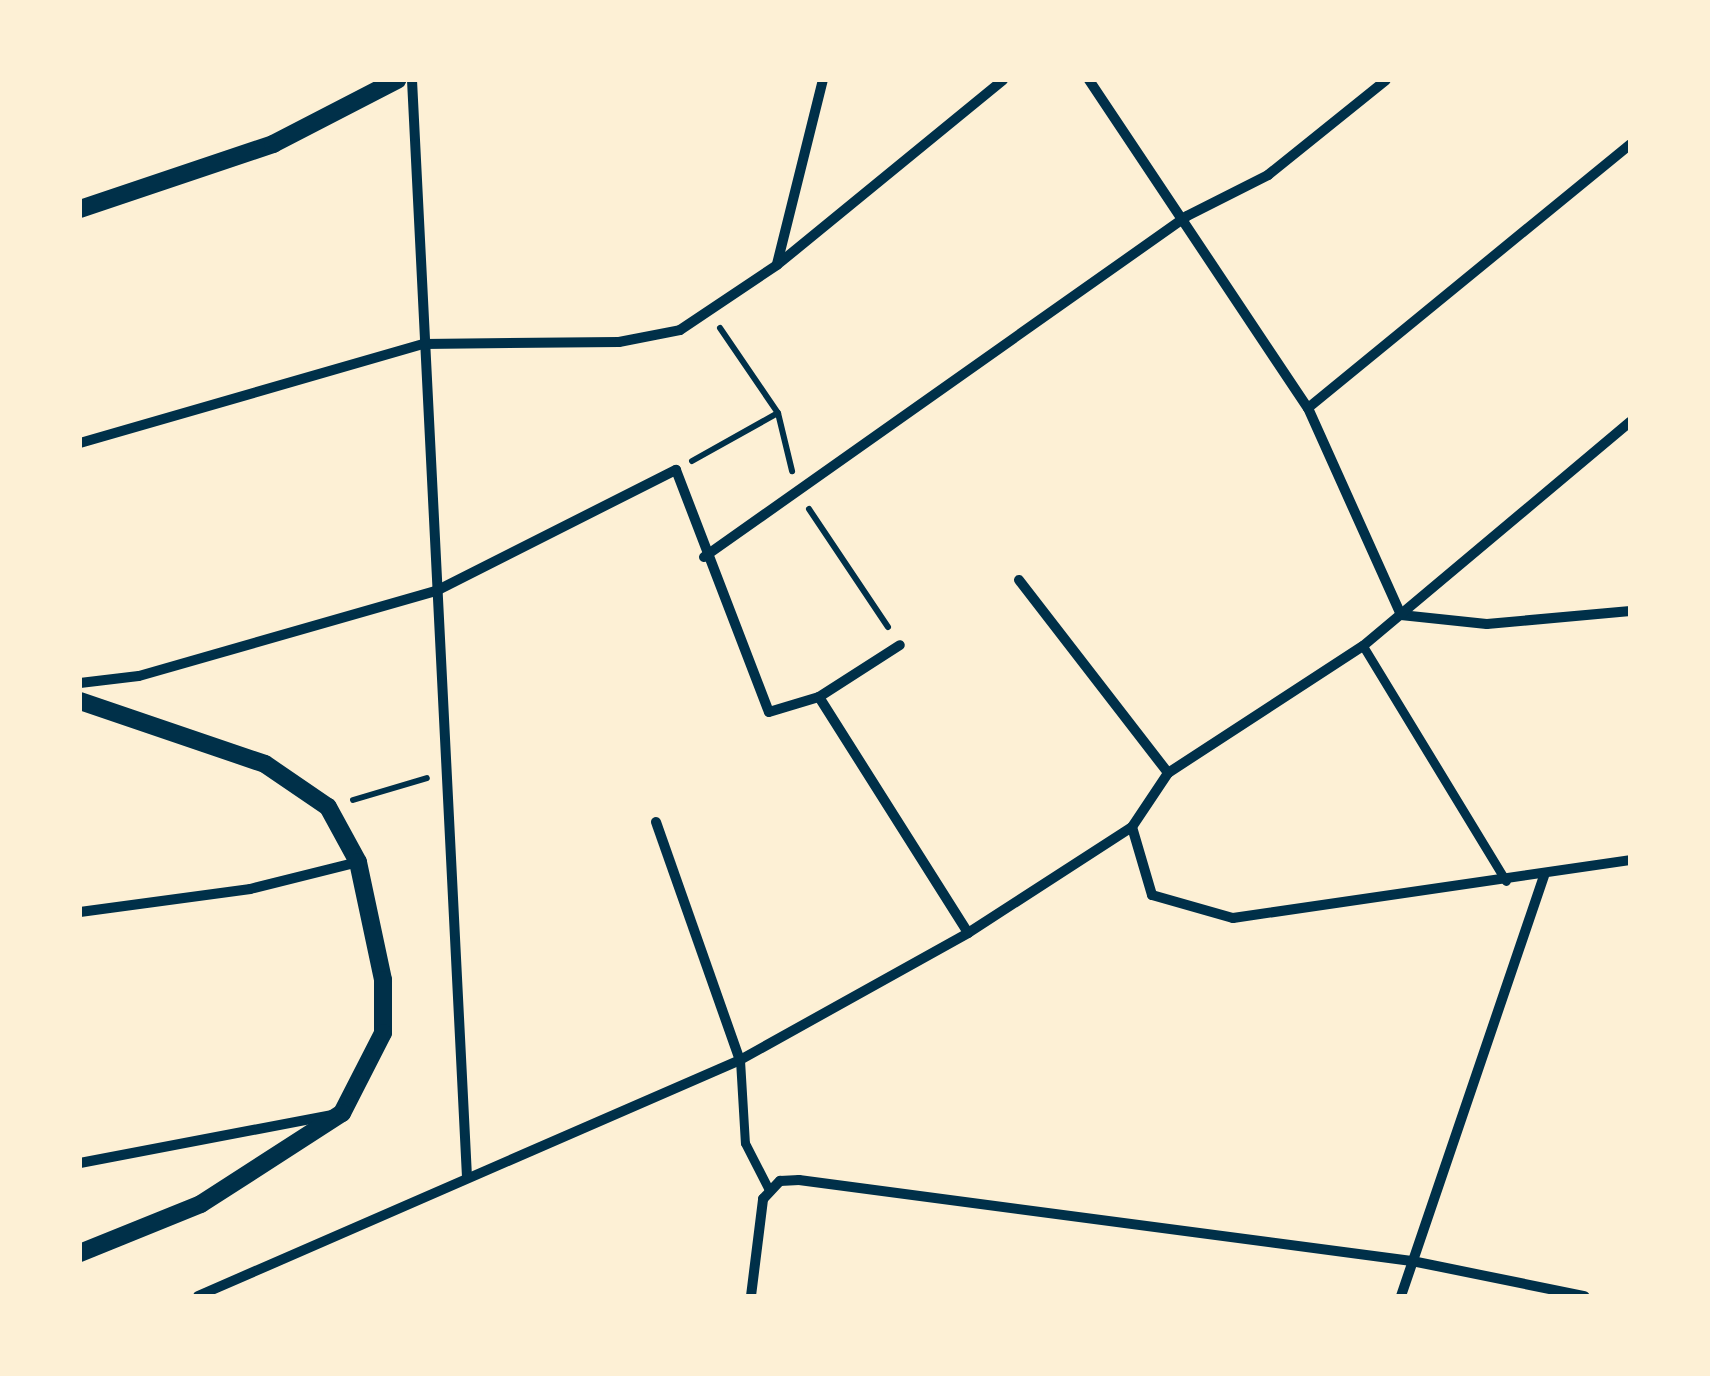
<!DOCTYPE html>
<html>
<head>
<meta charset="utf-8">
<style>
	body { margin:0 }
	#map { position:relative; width:1710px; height:1376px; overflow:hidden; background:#fdf0d5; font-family:Karla,sans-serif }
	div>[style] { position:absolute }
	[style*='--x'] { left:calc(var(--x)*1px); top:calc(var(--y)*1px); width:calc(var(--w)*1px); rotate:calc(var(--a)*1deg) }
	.path>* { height:6px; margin:-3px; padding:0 3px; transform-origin:3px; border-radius:3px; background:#003049 }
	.pedestrian>* { height:9px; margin:-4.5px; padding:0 4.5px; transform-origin:4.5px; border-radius:4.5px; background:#003049 }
	.minor>* { height:10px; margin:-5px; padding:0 5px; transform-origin:5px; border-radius:5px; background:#003049 }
	.tertiary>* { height:18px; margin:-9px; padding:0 9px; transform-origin:9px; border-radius:9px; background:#003049 }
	span { translate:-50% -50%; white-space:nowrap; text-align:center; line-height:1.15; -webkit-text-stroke:10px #fdf0d5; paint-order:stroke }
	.frame { position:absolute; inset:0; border:82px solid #fdf0d5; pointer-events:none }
</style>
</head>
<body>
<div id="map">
	<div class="path">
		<i style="--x:720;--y:328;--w:103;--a:55.7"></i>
		<i style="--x:778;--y:413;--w:60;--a:76.4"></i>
		<i style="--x:692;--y:461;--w:98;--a:-29.2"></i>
		<i style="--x:809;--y:509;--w:142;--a:56.2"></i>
		<i style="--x:353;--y:800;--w:77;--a:-16.6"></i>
	</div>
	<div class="pedestrian">
		<i style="--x:1363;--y:646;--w:275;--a:58.7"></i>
		<i style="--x:740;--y:1060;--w:83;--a:86.6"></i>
		<i style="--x:745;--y:1143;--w:51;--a:62.9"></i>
	</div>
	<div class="minor">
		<i style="--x:412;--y:80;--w:1097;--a:87.13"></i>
		<i style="--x:1089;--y:80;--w:394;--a:56.3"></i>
		<i style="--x:1308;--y:408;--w:227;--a:65.8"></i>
		<i style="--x:777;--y:264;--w:190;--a:-76"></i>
		<i style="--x:1308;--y:408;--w:416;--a:-39.3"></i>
		<i style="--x:80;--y:443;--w:357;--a:-16.1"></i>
		<i style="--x:423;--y:344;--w:196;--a:-0.6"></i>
		<i style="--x:619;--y:342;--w:62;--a:-11.1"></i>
		<i style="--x:680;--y:330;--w:117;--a:-33.8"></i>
		<i style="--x:777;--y:265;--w:292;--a:-39.3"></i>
		<i style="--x:704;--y:557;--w:591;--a:-35.22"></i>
		<i style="--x:1187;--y:216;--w:91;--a:-26.8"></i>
		<i style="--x:1268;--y:175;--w:151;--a:-38.8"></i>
		<i style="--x:1019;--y:580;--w:244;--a:52.3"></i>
		<i style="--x:1401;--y:615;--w:86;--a:6"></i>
		<i style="--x:1487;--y:624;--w:144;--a:-5.2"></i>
		<i style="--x:80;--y:683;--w:59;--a:-6.8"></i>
		<i style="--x:139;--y:676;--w:309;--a:-16"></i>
		<i style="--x:436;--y:591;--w:269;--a:-26.8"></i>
		<i style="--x:676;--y:470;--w:259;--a:69"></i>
		<i style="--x:769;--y:712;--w:52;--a:-16.7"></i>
		<i style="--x:819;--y:697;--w:96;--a:-32.7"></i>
		<i style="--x:819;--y:697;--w:279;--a:57.7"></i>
		<i style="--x:656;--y:822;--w:252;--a:70.6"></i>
		<i style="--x:1132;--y:827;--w:71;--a:73.6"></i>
		<i style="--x:1152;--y:895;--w:84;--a:15.9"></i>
		<i style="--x:1233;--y:918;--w:401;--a:-8.3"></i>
		<i style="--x:80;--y:912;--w:172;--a:-7.7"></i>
		<i style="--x:250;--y:889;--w:111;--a:-14"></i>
		<i style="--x:80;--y:1163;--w:257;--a:-10.8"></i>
		<i style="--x:198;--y:1296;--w:591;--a:-23.53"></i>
		<i style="--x:740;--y:1060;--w:261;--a:-29.1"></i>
		<i style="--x:968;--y:933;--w:195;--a:-32.9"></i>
		<i style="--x:1132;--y:827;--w:65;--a:-56.3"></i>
		<i style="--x:1168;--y:773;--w:233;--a:-33.1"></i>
		<i style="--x:1363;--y:646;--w:349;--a:-40"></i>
		<i style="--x:751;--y:1296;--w:98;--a:-82.9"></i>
		<i style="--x:763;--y:1199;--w:25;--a:-47"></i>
		<i style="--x:780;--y:1181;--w:19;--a:-3"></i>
		<i style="--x:799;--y:1180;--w:618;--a:7.53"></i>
		<i style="--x:1412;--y:1261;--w:176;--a:11.5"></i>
		<i style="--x:1401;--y:1296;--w:444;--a:-71.2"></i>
	</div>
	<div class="tertiary">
		<i style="--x:80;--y:209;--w:204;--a:-18.6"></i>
		<i style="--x:273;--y:144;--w:140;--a:-27.3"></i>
		<i style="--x:80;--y:701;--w:195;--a:18.8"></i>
		<i style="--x:265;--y:764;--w:76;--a:34.3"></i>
		<i style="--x:328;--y:807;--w:63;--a:61.4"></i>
		<i style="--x:358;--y:862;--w:121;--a:78"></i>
		<i style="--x:383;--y:980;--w:53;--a:90"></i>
		<i style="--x:383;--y:1033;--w:90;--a:117.1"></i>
		<i style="--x:342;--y:1113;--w:168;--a:147.2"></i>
		<i style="--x:201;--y:1204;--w:131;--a:158"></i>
	</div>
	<div class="frame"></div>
</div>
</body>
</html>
